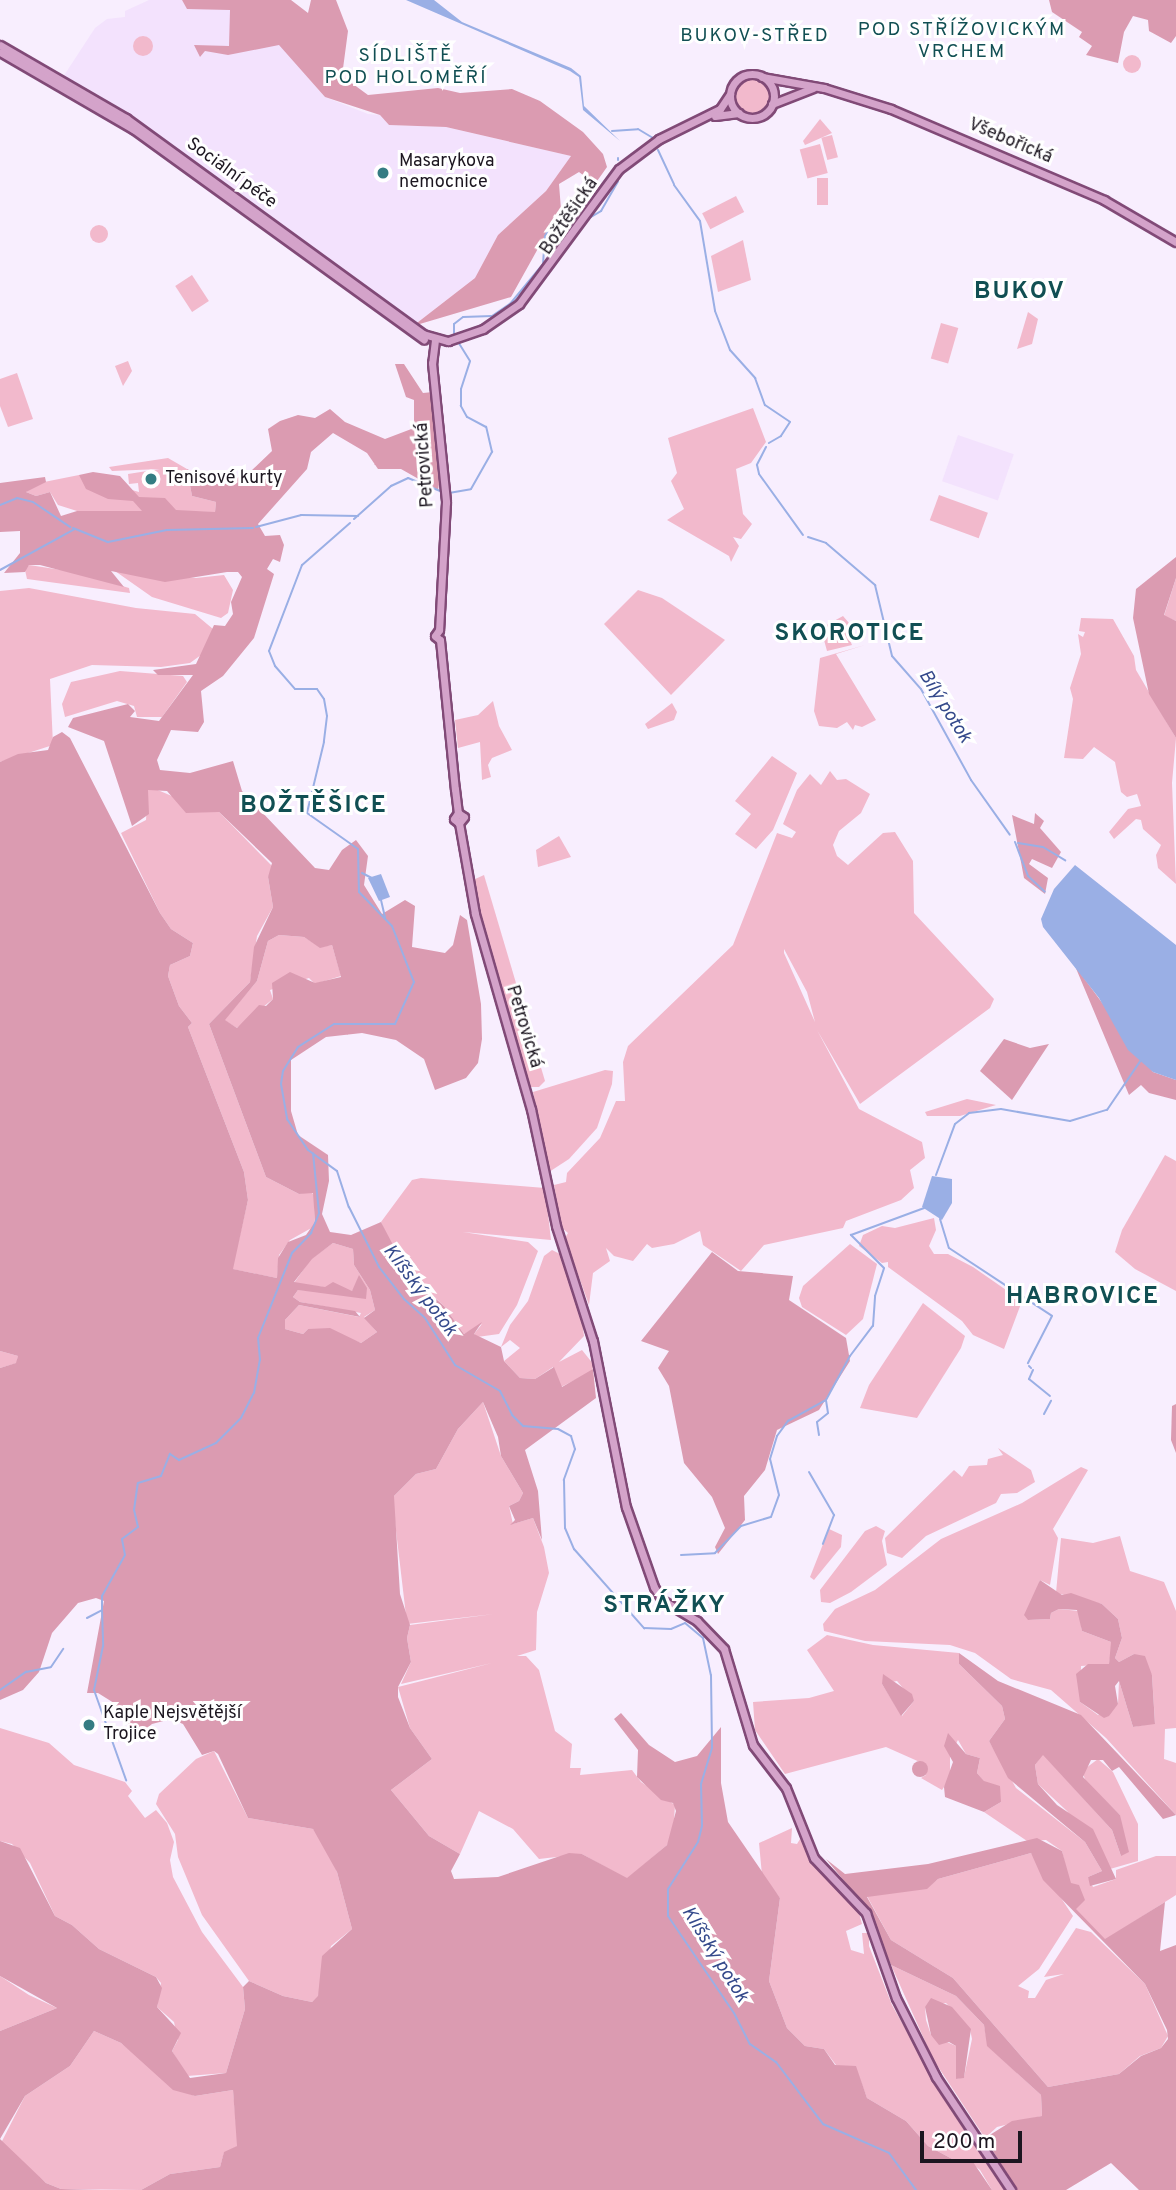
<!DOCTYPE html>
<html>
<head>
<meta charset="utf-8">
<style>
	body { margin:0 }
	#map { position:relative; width:1176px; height:2190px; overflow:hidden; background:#f8eefe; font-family:Overpass,sans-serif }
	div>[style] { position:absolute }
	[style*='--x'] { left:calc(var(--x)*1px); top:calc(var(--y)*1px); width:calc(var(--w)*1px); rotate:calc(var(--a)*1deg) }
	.built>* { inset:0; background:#f3e2fd; transform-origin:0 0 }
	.green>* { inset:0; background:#f2b9cc; transform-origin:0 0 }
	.round { border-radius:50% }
	.forest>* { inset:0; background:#db9bb1 }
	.water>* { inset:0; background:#9aafe5 }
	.stream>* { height:2px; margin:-1px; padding:0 1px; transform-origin:1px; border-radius:1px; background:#9aafe5 }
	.roads { filter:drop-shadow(2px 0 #814a77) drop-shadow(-2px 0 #814a77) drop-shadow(0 2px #814a77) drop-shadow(0 -2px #814a77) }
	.major>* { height:7px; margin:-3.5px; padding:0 3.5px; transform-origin:3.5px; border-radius:3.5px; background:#d4a3ca }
	.major>.ring { margin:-3.5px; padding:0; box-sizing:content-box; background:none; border:7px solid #d4a3ca; border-radius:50% }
	.dots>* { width:19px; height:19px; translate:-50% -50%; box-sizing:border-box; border:4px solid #fff; border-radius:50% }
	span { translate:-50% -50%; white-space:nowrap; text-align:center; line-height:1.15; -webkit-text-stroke:6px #fff; paint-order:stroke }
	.street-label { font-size:18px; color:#1c1620 }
	.poi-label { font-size:18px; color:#1c1620 }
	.left { translate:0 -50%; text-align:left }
	.neighbourhood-label { font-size:19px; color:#114f53; letter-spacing:2px }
	.water-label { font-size:19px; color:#34498b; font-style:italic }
	.district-label { font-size:24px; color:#114f53; font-weight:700; letter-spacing:2px }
	.scale { position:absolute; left:920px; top:2131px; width:102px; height:32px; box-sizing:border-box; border:4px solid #1c1620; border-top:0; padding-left:9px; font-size:21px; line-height:24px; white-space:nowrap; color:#1c1620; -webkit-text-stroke:5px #fff; paint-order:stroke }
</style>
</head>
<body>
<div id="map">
	<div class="built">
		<i style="clip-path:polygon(149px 0,182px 0,188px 9px,230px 9px,279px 44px,325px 97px,368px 114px,380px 115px,389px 125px,446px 127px,571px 156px,546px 191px,498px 235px,475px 278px,413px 326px,164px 141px,99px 96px,63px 77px,95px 28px,107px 19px,125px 17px,125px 11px)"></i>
		<i style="left:958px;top:435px;width:59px;height:49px;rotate:19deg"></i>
	</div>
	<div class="green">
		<i class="round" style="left:133px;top:36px;width:20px;height:20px"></i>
		<i class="round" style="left:1123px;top:55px;width:18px;height:18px"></i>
		<i class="round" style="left:734px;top:78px;width:36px;height:36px"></i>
		<i style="clip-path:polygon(820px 119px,832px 133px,805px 145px,803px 141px)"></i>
		<i style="left:832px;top:135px;width:23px;height:11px;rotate:75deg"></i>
		<i style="left:820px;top:144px;width:30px;height:21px;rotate:75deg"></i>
		<i style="left:817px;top:178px;width:11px;height:27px"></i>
		<i style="left:736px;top:196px;width:18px;height:38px;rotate:63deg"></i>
		<i class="round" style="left:90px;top:225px;width:18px;height:18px"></i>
		<i style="clip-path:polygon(743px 240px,751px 280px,718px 292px,711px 256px)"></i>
		<i style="left:192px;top:275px;width:31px;height:20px;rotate:57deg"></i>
		<i style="clip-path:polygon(1028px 312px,1038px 319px,1032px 344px,1017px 349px)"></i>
		<i style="left:941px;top:323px;width:18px;height:37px;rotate:16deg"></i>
		<i style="clip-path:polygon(128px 361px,132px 371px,123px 386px,115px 366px)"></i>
		<i style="clip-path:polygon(17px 373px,33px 419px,8px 427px,0 406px,0 379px)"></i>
		<i style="clip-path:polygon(753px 408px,766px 442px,751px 463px,736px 469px,743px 514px,752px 524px,741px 539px,733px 537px,739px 546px,731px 562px,729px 556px,667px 520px,684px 509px,671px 481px,677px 473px,668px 438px)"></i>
		<i style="clip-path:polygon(168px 458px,187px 469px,192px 496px,216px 502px,215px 512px,77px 511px,58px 505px,50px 492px,36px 496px,26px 492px,34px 484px,79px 475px,139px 492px,138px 483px,129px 484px,128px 474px,160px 469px,112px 471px,109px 467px)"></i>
		<i style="left:939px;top:495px;width:52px;height:27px;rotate:20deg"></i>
		<i style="clip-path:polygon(29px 565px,75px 572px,129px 588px,130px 593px,27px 579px,25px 570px)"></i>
		<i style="clip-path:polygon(115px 571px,196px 578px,224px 575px,233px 590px,228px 613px,221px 618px,152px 597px)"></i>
		<i style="clip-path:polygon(1176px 578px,1176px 621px,1164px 616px)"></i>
		<i style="clip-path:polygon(29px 588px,136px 608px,195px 614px,213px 629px,201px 655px,190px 663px,161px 667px,92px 665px,50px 679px,53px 745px,0 762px,0 591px)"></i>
		<i style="clip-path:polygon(638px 590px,662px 598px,725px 640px,671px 695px,604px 624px)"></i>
		<i style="clip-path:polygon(843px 616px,849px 623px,846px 631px,852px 645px,827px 651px,824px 640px,830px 635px,821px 628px)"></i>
		<i style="clip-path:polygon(1081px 618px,1113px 619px,1134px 656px,1136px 670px,1176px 738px,1172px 783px,1176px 884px,1158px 868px,1156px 855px,1161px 845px,1143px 829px,1141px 820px,1136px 819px,1114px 839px,1109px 832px,1128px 809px,1141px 806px,1137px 794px,1127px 797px,1121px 792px,1115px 762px,1094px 747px,1083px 759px,1064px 758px,1073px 699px,1070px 688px,1081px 654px,1078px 634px,1083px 637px,1085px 632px,1079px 631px)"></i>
		<i style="clip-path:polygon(865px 645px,836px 654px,876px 720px,862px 727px,855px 725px,853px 730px,847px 722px,837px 728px,819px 726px,814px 711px,820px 658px)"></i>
		<i style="clip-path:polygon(120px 671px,183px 676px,187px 682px,162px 717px,137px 717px,134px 706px,117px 701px,65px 717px,62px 704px,71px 682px)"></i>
		<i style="clip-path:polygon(493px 701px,499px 726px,512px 750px,492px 758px,488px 765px,491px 777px,482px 780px,480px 742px,458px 748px,455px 720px,478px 715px)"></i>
		<i style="clip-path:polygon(672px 703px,677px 712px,674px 720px,648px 729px,645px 724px)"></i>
		<i style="clip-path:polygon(772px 756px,797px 773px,773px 830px,756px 849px,735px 834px,751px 814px,735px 801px)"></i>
		<i style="clip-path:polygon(evenodd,830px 771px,837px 780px,846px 779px,870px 794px,861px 813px,839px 831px,833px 845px,837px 856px,848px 865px,883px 833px,895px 832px,913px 861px,914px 913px,994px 999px,990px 1008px,860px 1104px,817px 1030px,859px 1109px,922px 1142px,925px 1158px,910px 1170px,914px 1188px,901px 1200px,846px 1221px,843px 1228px,764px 1245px,741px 1271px,703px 1245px,700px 1231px,674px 1244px,652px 1248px,647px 1244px,633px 1261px,614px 1256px,606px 1248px,610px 1261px,593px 1273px,589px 1305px,565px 1238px,568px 1233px,561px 1227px,554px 1185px,566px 1182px,567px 1173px,600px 1138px,616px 1101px,625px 1101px,623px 1062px,628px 1046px,733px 945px,777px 833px,792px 838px,796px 832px,783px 824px,797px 790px,810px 774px,821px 785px,830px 771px,784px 949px,807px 992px,815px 1022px,784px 953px,784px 949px)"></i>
		<i style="clip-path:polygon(153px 788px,207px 811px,219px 812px,274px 868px,268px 877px,273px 907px,257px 936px,250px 982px,209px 1024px,266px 1177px,299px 1194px,310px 1191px,314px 1195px,315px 1226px,290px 1240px,279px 1255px,277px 1278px,232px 1269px,248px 1200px,244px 1172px,188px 1027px,192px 1023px,179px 1006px,168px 976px,170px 965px,190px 956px,193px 943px,171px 929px,160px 913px,121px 833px,146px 820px,148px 790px)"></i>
		<i style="clip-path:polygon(559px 836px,571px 857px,538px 867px,536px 850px)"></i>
		<i style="clip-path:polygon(484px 875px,545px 1081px,539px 1087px,530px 1087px,526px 1076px,493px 966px,473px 880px)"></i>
		<i style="clip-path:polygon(279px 935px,304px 937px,320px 947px,332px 945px,341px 976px,315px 984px,309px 978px,270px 990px,273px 999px,237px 1028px,224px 1020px,257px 981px,268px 941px)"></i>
		<i style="clip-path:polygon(605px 1070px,613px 1071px,612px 1084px,597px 1128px,569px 1159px,549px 1172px,533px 1092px)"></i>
		<i style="clip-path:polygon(967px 1099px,996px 1105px,960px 1116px,927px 1116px,925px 1112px)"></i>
		<i style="clip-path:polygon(1165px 1155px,1176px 1161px,1176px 1291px,1135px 1269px,1115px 1252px,1122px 1230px)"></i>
		<i style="clip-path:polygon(421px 1178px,545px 1188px,551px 1240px,463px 1232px,528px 1242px,538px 1251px,517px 1305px,499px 1334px,477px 1337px,474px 1334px,482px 1324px,464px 1334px,444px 1306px,428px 1291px,415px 1287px,395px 1253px,381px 1222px,412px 1180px)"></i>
		<i style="clip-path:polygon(934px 1218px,936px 1230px,929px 1246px,934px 1254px,948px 1254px,973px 1267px,1022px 1301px,1004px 1349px,973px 1335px,962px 1321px,888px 1267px,888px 1262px,882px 1263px,859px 1246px,863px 1235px,882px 1226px,895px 1228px)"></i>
		<i style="clip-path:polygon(333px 1243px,353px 1249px,354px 1265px,370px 1290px,375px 1310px,364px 1317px,377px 1332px,361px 1343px,328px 1331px,308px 1329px,303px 1334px,285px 1329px,285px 1320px,299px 1305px,359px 1317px,361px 1313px,300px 1302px,293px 1297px,298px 1290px,366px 1292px,361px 1281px,352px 1291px,294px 1283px,311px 1259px)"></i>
		<i style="clip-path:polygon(850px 1244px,877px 1264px,863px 1319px,846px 1335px,802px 1307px,799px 1298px,803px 1286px)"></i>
		<i style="clip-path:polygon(552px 1250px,560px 1254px,580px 1305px,584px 1336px,559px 1362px,582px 1350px,594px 1365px,591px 1372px,561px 1387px,553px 1367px,535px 1379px,520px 1378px,504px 1361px,520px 1348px,510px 1340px,501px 1347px,510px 1325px,528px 1301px,544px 1256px)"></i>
		<i style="clip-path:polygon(923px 1303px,965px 1336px,961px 1348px,917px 1418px,860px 1408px,869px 1385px)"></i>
		<i style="clip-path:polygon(0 1351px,18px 1356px,17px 1363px,0 1368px)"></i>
		<i style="clip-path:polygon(483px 1402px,501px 1456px,523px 1493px,519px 1501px,509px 1506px,513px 1524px,533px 1518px,544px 1547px,549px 1573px,537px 1612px,536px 1650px,517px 1656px,526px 1656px,539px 1670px,555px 1731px,572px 1744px,570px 1768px,581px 1768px,580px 1775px,632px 1770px,641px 1782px,675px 1805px,673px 1835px,667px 1845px,627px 1879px,582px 1854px,539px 1859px,513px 1829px,479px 1811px,460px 1854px,429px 1836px,391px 1790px,432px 1759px,410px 1728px,398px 1687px,492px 1663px,401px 1684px,411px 1662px,407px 1638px,410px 1625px,494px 1614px,407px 1624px,393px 1505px,394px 1496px,416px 1474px,436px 1469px,458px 1429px)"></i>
		<i style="clip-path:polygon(998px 1448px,1031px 1470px,1035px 1482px,1017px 1493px,1001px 1494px,996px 1503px,926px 1536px,902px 1558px,887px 1553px,885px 1538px,954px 1470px,962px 1477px,969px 1466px,987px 1465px,988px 1459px,1003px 1455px)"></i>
		<i style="clip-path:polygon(1081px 1467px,1088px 1470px,1053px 1529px,1058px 1538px,1050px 1585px,1040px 1580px,1028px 1620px,1050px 1619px,1051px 1613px,1059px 1609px,1079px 1611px,1082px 1631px,1111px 1642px,1112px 1646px,1109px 1664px,1081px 1666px,1080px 1702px,1098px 1715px,1118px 1704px,1119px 1681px,1133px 1727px,1155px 1723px,1152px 1675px,1134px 1654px,1119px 1662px,1115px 1658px,1122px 1638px,1118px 1619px,1102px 1604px,1056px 1593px,1061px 1538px,1093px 1543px,1120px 1536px,1130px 1571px,1164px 1582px,1176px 1611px,1176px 1728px,1165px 1729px,1164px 1759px,1176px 1763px,1176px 1815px,1106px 1738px,1051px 1690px,1011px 1679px,975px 1653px,950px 1645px,865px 1641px,824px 1631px,823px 1624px,835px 1609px,875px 1590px,941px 1539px,1022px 1503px)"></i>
		<i style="clip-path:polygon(876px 1526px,885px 1531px,882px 1541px,887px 1565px,851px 1592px,830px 1603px,821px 1602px,820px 1590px,865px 1531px)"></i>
		<i style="clip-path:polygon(829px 1529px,842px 1535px,841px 1547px,814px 1580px,810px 1577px)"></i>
		<i style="clip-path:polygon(evenodd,827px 1635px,873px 1645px,959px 1653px,959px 1664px,1002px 1706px,1005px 1719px,989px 1741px,1016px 1788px,1085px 1842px,1102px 1871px,1088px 1877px,1093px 1887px,1116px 1879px,1116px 1870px,1156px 1856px,1176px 1856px,1176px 1895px,1105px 1940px,1075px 1909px,1062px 1851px,1046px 1840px,1027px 1841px,984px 1812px,1001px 1802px,977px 1773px,980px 1758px,966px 1754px,958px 1740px,950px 1755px,950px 1778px,942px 1790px,921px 1778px,926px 1775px,922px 1763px,886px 1747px,785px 1774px,755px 1730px,753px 1702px,809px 1698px,834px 1691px,807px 1650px,827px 1635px,897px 1681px,914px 1701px,902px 1716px,882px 1684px,897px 1681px)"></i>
		<i style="clip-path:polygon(0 1728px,49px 1743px,74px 1765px,125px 1782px,132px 1791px,128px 1796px,145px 1818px,156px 1810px,167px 1823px,174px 1842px,170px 1860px,173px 1877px,202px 1932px,243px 1987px,245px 2009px,226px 2073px,187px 2076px,172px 2051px,178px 2040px,174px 2022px,157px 2007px,161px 1983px,156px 1977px,99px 1949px,72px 1925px,55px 1916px,30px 1863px,12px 1844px,0 1841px)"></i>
		<i style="clip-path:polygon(214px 1751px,248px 1818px,313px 1829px,327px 1846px,337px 1872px,352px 1929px,331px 1946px,318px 1997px,312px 2002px,283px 1996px,249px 1981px,202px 1915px,178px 1857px,175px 1834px,156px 1804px,159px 1794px,196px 1759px)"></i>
		<i style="clip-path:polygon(1043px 1754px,1112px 1830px,1121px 1856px,1120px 1815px,1086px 1782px,1082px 1771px,1098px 1759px,1113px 1772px,1138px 1824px,1138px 1861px,1110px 1869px,1067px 1811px,1038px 1784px,1035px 1765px)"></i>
		<i style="clip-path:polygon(792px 1828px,791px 1843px,797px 1844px,800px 1839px,810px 1858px,858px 1909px,862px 1924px,846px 1931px,851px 1950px,864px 1954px,862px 1933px,869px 1933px,869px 1946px,892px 2005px,939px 2089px,1006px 2190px,992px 2190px,980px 2170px,968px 2160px,956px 2161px,928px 2146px,906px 2121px,867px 2098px,858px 2074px,836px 2065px,824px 2049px,805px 2046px,787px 2028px,769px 1981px,780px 1898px,762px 1875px,759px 1843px)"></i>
		<i style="clip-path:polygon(1031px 1853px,1073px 1916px,1039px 1969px,1018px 1986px,1029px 1991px,1028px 1998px,1035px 1998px,1046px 1980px,1064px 1974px,1044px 1977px,1076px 1928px,1091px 1932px,1145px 1984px,1168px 2036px,1161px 2048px,1140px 2056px,1119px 2074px,1048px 2087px,953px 1978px,891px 1940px,867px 1896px,927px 1888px,938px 1879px)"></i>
		<i style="clip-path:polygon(evenodd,891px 1965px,956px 1996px,984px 2025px,988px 2046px,1041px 2095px,1042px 2116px,997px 2127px,985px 2138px,933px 2059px,891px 1965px,946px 2003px,970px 2029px,972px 2039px,964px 2077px,956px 2079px,956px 2046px,931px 2035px,926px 2020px,925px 2007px,946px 2003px)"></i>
		<i style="clip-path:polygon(0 1976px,29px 1995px,57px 2008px,0 2031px)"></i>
		<i style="clip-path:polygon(94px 2031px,121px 2043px,177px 2089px,195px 2096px,233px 2090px,238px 2146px,224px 2153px,220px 2167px,170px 2174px,141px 2190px,61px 2189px,46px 2183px,1px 2143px,25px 2096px,70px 2066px)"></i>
	</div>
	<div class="forest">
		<i style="clip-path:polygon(182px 0,291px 0,308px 13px,311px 0,336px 0,348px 31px,342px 76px,368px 95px,438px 88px,460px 93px,512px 89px,540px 101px,583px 132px,603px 154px,607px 167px,595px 184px,579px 172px,559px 184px,562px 222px,550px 227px,511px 297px,413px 326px,475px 278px,498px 235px,546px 191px,571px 156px,446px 127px,389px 125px,380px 115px,325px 97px,279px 45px,228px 55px,205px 51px,200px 57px,194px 45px,229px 46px,230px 10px,187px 9px)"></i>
		<i style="clip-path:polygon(1049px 0,1176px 0,1176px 36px,1171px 43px,1149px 31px,1148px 20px,1133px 16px,1124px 32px,1118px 63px,1086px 55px,1092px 46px,1079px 37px,1082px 32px,1052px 12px)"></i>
		<i style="clip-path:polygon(evenodd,395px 364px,404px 364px,423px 393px,433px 392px,441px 473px,438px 490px,401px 469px,378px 469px,367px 453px,333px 433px,311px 452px,307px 469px,258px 524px,265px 536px,280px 535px,284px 545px,280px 562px,273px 559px,267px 569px,274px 574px,254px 638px,223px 676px,201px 691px,204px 722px,198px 732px,171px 730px,157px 760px,160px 770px,190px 773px,233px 761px,242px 791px,315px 868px,329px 870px,342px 850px,356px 840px,368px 856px,364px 885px,382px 914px,405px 900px,415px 906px,412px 947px,445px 953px,453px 945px,460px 915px,467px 920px,481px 1004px,482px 1039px,478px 1063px,466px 1078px,435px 1090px,424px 1059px,396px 1040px,362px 1033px,326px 1037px,291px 1060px,291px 1111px,298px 1135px,328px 1155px,329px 1181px,322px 1214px,330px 1232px,351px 1235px,381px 1222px,415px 1287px,427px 1291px,444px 1306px,464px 1334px,482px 1322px,474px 1334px,501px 1347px,504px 1361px,520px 1378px,535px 1379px,554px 1367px,562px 1387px,593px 1369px,596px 1398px,525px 1450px,538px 1491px,542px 1540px,533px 1518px,510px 1525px,515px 1520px,509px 1506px,519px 1501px,523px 1493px,501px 1456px,498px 1437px,483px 1402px,458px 1429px,436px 1469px,416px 1474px,394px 1496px,400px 1594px,410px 1625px,407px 1638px,411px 1662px,398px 1687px,398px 1697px,410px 1728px,432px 1759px,391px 1790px,429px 1836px,460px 1854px,451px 1871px,454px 1879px,498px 1877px,569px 1853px,582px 1854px,627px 1878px,667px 1845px,676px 1811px,673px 1803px,661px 1800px,637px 1777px,638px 1750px,614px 1719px,621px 1713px,649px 1745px,675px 1762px,697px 1756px,721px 1727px,721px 1783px,728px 1822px,780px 1898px,769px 1981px,787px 2028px,805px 2046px,824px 2049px,835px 2065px,856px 2066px,867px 2098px,906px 2121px,928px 2146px,956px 2161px,973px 2162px,992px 2190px,141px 2190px,170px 2174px,220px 2167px,224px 2152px,237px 2146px,233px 2090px,195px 2096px,173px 2090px,121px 2043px,94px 2031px,70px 2066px,25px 2096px,0 2139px,46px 2183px,61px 2189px,101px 2190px,0 2190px,0 2031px,57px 2008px,0 1976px,0 1841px,20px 1848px,55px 1916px,72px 1925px,99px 1949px,156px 1977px,162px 1988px,157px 2007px,181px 2033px,172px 2051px,190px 2078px,226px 2073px,245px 2009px,243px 1987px,249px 1981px,283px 1996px,312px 2002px,318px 1996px,322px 1956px,352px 1929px,337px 1872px,313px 1829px,248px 1818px,218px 1754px,214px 1751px,202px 1755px,183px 1724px,171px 1719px,152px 1724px,141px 1733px,133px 1731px,114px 1703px,98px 1693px,87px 1693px,104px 1601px,96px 1598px,78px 1603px,52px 1633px,39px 1672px,23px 1690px,0 1700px,0 1368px,16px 1363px,18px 1356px,0 1351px,0 762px,18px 754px,48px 750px,53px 737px,62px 732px,70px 738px,160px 913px,171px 929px,193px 943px,190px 956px,170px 965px,168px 976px,179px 1006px,192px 1023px,188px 1027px,244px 1172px,248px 1200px,233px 1269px,277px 1278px,278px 1258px,288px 1242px,306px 1235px,315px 1222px,313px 1193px,299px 1194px,266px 1177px,209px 1024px,250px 982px,254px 947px,273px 907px,268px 877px,272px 863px,219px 812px,186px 813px,167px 791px,148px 790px,149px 814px,132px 826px,104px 741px,68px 727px,73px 718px,128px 704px,135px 711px,130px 717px,159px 721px,193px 675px,158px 675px,153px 670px,196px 664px,214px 625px,225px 626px,233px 614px,231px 602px,242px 577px,238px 572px,227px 572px,165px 582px,111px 571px,124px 587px,40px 565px,29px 565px,25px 572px,4px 573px,20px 553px,20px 531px,0 532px,0 483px,45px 477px,46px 482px,26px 492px,36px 496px,50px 492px,61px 516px,77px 511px,142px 511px,133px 501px,108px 499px,86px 489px,79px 475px,93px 472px,120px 476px,139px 497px,165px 498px,176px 510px,215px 512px,216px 502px,192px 496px,187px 469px,221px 486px,251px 471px,272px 451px,268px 429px,280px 421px,298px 415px,315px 418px,330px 409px,345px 422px,385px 439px,414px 428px,414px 400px,406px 397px,395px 364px,279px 935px,304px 937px,320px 948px,332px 945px,341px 977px,315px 983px,290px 972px,272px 983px,273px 999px,266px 1006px,259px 1005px,237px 1028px,225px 1020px,257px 981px,268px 941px,279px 935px,395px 364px,333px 1243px,353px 1249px,354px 1265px,370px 1290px,375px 1310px,364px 1318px,377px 1332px,361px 1343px,330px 1328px,308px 1329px,303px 1334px,285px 1329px,285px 1320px,299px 1305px,360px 1317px,355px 1311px,300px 1302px,293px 1297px,298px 1290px,366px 1299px,367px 1288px,359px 1275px,352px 1291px,333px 1282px,325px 1287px,294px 1282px,312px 1259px,333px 1243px)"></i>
		<i style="clip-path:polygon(1176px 557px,1176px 578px,1164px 615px,1176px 621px,1176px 738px,1149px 694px,1133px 618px,1136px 589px)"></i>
		<i style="clip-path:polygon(1035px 813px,1044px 821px,1040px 828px,1061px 852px,1052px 868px,1032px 859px,1029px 864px,1048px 878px,1045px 894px,1024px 878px,1012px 815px,1034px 824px)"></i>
		<i style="clip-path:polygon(1075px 966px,1153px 1072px,1176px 1080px,1176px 1100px,1149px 1093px,1141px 1085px,1129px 1095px)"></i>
		<i style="clip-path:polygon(1004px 1039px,1030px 1048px,1049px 1044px,1012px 1100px,980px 1071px)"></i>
		<i style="clip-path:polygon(712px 1252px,738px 1271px,793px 1276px,789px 1300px,846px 1338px,850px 1361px,819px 1410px,777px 1430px,765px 1470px,744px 1496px,745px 1520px,718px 1554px,715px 1547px,725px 1528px,712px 1497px,684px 1463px,669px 1386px,658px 1368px,669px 1351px,641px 1341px)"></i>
		<i style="clip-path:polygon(1176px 1404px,1176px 1453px,1171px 1440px,1172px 1406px)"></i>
		<i style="clip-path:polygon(1040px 1580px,1062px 1595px,1071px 1593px,1102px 1604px,1118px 1619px,1122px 1638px,1115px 1658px,1119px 1662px,1134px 1654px,1145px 1656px,1152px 1675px,1155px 1724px,1133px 1727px,1119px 1681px,1115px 1686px,1118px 1704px,1109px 1716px,1104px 1718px,1080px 1702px,1076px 1674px,1088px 1664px,1109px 1664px,1111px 1642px,1082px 1631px,1077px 1610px,1059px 1609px,1051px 1613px,1050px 1619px,1028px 1620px,1024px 1615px)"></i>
		<i style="clip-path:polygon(959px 1653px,998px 1681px,1081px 1715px,1176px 1815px,1163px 1819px,1119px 1767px,1112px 1771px,1103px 1760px,1091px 1760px,1083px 1777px,1120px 1815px,1129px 1852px,1121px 1856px,1112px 1830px,1043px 1755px,1035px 1765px,1038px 1784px,1057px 1805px,1093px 1829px,1116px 1879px,1090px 1886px,1088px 1877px,1102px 1871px,1085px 1842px,1008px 1778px,989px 1741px,1005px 1719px,1002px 1706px,959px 1664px)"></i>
		<i style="clip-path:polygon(883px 1674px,912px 1694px,914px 1701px,901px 1716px,882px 1684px)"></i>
		<i style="clip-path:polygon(948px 1733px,966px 1754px,980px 1758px,977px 1773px,984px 1781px,1000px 1786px,1001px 1802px,984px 1812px,945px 1797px,944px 1787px,953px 1762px,944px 1746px)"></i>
		<i class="round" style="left:912px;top:1761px;width:16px;height:16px"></i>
		<i style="clip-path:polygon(evenodd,1037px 1838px,1062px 1851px,1071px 1883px,1079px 1885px,1085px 1900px,1076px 1909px,1105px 1939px,1165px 1902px,1160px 1951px,1176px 1945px,1176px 2190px,1139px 2190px,1111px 2163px,1066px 2190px,1017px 2190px,985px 2138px,1012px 2121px,1042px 2116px,1041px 2095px,987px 2046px,984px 2025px,956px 1996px,891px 1965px,869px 1911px,826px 1859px,845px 1874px,928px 1864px,1037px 1838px,1031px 1853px,1043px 1880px,1145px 1984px,1167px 2030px,1168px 2039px,1161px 2048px,1141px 2056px,1119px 2074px,1048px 2087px,953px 1978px,891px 1940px,867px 1897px,927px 1889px,938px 1879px,1031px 1853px)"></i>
		<i style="clip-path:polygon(931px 1998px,952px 2007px,971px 2029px,964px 2078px,956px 2079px,956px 2046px,949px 2042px,939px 2045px,931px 2035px,925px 2007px)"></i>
	</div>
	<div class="water">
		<i style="clip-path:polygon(406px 0,434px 0,462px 22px,571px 68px,581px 76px,584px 106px,620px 141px,583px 110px,579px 77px,570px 71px)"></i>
		<i style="clip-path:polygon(1075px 865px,1176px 945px,1176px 1080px,1153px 1072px,1128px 1050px,1099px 998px,1043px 927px,1041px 919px,1054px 889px)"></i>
		<i style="clip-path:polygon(381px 874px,390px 897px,379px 901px,368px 878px)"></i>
		<i style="clip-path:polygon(932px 1176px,952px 1179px,952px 1203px,942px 1220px,922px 1207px)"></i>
	</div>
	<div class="stream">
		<i style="--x:612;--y:131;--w:26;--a:-4"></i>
		<i style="--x:638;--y:129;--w:17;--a:31"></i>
		<i style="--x:658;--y:150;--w:38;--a:65"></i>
		<i style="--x:674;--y:185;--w:44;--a:54.2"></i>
		<i style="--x:700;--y:221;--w:91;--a:80.5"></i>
		<i style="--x:715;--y:311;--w:42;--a:69"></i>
		<i style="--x:730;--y:350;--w:38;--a:48"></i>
		<i style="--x:755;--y:378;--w:29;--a:70"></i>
		<i style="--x:765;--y:405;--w:30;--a:34"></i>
		<i style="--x:790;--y:422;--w:17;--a:123"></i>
		<i style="--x:781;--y:436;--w:14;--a:150"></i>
		<i style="--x:618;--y:158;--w:2;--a:90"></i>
		<i style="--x:591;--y:217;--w:12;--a:-31"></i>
		<i style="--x:601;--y:211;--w:34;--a:-60"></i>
		<i style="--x:454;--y:336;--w:12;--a:-90"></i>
		<i style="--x:454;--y:324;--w:11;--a:-38"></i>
		<i style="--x:463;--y:317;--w:29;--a:-2"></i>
		<i style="--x:492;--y:316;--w:22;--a:-34"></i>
		<i style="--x:510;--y:304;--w:52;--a:-50.5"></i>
		<i style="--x:543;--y:264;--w:28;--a:-86"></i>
		<i style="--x:545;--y:236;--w:13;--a:-61"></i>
		<i style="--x:551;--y:225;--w:29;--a:-14"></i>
		<i style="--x:766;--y:447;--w:20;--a:117"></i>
		<i style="--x:757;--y:465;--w:9;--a:77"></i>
		<i style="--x:759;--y:474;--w:75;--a:54.2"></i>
		<i style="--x:449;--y:493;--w:22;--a:-10"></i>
		<i style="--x:471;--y:489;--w:43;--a:-60.4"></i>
		<i style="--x:492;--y:452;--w:26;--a:-103"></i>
		<i style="--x:486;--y:427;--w:21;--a:-152"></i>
		<i style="--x:467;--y:417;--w:13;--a:-119"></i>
		<i style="--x:461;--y:406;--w:17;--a:-90"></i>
		<i style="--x:461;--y:389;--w:29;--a:-72"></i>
		<i style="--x:470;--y:361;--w:25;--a:-122"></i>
		<i style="--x:0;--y:505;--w:18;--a:-22"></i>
		<i style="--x:17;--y:498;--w:16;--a:14"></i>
		<i style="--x:33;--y:502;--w:45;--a:34"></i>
		<i style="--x:354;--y:519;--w:50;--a:-41.7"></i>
		<i style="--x:391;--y:486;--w:19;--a:-25"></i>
		<i style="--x:408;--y:478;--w:38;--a:22"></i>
		<i style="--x:350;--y:523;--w:64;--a:138.8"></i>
		<i style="--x:302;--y:565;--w:92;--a:111"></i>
		<i style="--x:269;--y:651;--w:16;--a:68"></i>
		<i style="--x:275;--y:666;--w:30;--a:49"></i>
		<i style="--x:295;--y:689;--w:22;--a:0"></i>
		<i style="--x:317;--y:689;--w:12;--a:55"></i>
		<i style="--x:324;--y:699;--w:17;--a:80"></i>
		<i style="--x:327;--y:716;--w:26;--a:97"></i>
		<i style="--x:324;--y:742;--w:73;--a:103.5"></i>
		<i style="--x:307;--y:813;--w:62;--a:35.2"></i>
		<i style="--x:358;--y:849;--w:43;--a:88.7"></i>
		<i style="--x:359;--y:892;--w:47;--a:45.9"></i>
		<i style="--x:392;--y:926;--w:60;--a:68.6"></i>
		<i style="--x:414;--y:982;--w:46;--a:114.3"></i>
		<i style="--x:395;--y:1024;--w:61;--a:180"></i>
		<i style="--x:334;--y:1024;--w:43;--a:147.4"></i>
		<i style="--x:298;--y:1047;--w:28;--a:122"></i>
		<i style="--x:283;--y:1071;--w:13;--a:99"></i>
		<i style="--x:281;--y:1084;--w:36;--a:80"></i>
		<i style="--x:287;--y:1119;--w:37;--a:56"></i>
		<i style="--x:308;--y:1150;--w:36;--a:36"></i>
		<i style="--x:337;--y:1171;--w:38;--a:72"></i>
		<i style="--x:349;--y:1207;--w:67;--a:63.4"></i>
		<i style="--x:379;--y:1267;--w:41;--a:52"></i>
		<i style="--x:404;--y:1299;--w:28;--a:42"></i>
		<i style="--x:425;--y:1318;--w:56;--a:57.4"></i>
		<i style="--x:455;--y:1365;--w:52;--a:30"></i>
		<i style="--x:500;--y:1391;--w:27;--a:63"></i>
		<i style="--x:512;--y:1415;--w:16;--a:45"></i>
		<i style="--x:523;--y:1426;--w:35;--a:5"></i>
		<i style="--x:558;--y:1429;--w:15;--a:28"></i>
		<i style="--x:571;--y:1436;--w:14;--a:73"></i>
		<i style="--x:575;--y:1449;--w:33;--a:110"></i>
		<i style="--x:564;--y:1480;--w:48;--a:88.8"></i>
		<i style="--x:565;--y:1528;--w:23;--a:67"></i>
		<i style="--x:574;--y:1549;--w:106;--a:48.5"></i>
		<i style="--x:644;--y:1628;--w:27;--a:2"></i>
		<i style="--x:671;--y:1629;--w:15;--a:-23"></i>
		<i style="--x:685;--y:1623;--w:23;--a:40"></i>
		<i style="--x:703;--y:1638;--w:38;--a:78"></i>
		<i style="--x:711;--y:1675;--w:73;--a:89.2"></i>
		<i style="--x:712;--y:1748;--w:38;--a:107"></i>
		<i style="--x:701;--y:1784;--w:42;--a:88.6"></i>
		<i style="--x:702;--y:1826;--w:16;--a:104"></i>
		<i style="--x:698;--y:1842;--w:56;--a:122.6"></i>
		<i style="--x:668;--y:1889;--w:27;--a:90"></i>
		<i style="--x:668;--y:1916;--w:117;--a:55.8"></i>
		<i style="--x:734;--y:2013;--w:35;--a:63"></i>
		<i style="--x:750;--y:2044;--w:32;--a:35"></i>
		<i style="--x:776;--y:2062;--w:78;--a:52.8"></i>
		<i style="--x:823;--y:2124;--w:72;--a:23.7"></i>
		<i style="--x:889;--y:2153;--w:46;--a:53.9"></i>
		<i style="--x:256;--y:527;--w:47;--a:-14.9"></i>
		<i style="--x:301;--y:515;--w:57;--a:1"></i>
		<i style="--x:73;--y:528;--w:38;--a:22"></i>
		<i style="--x:108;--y:542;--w:60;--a:-11.5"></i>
		<i style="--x:167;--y:530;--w:86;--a:-1.3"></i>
		<i style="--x:808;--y:537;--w:19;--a:18"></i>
		<i style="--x:826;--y:543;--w:65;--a:40.6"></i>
		<i style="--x:875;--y:585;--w:73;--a:76.5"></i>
		<i style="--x:892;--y:656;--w:44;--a:48.7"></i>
		<i style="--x:921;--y:689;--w:104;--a:61.2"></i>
		<i style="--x:971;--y:780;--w:67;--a:54.7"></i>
		<i style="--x:0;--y:570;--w:85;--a:-28.7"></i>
		<i style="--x:1015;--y:842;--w:36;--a:69"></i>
		<i style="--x:1028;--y:876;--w:23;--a:43"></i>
		<i style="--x:1018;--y:843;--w:25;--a:9"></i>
		<i style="--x:1043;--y:847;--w:26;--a:31"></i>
		<i style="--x:362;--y:873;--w:11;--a:27"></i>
		<i style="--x:381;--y:900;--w:18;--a:77"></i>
		<i style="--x:936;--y:1175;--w:54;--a:-69.6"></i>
		<i style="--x:955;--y:1124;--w:18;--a:-38"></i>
		<i style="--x:969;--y:1113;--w:32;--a:-7"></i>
		<i style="--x:1001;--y:1109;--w:70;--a:9.9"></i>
		<i style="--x:1070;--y:1121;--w:39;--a:-17"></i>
		<i style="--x:1107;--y:1110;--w:60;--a:-55.8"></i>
		<i style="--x:940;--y:1219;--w:30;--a:73"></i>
		<i style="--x:949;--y:1248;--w:123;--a:33.4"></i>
		<i style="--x:1052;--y:1316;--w:53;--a:117.1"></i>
		<i style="--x:1029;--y:1366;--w:3;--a:45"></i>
		<i style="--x:1033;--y:1370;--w:10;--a:114"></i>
		<i style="--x:1029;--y:1379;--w:27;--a:39"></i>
		<i style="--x:1044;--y:1414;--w:15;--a:-62"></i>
		<i style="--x:819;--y:1435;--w:13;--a:-99"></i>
		<i style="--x:817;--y:1422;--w:14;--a:-39"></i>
		<i style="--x:828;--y:1413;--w:12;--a:-99"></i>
		<i style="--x:809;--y:1472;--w:50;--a:59.8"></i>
		<i style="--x:834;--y:1515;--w:31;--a:111"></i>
		<i style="--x:681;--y:1555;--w:34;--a:-3"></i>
		<i style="--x:715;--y:1553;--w:37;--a:-46"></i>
		<i style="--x:741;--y:1526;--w:31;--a:-17"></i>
		<i style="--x:771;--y:1517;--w:23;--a:-70"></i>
		<i style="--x:779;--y:1495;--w:37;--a:-104"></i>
		<i style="--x:770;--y:1459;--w:24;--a:-73"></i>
		<i style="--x:777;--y:1436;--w:19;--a:-54"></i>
		<i style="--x:788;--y:1421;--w:43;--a:-28.9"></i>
		<i style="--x:826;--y:1400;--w:50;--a:-61.4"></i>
		<i style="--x:850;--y:1356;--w:38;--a:-53"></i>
		<i style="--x:873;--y:1326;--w:30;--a:-86"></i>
		<i style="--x:875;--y:1296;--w:29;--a:-72"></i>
		<i style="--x:884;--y:1268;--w:47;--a:-135"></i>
		<i style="--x:851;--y:1235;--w:78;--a:-20.3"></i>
		<i style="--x:102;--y:1611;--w:35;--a:88"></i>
		<i style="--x:103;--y:1646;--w:45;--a:101.6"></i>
		<i style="--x:94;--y:1690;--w:96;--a:70.4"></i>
		<i style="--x:87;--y:1618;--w:17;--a:-28"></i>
		<i style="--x:102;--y:1610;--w:14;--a:-90"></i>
		<i style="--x:102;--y:1596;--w:47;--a:-60.7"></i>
		<i style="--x:125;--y:1555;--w:16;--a:-101"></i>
		<i style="--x:122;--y:1539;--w:20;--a:-37"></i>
		<i style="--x:138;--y:1527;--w:17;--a:-103"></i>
		<i style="--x:134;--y:1510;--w:27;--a:-82"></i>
		<i style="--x:138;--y:1483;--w:24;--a:-17"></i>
		<i style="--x:161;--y:1476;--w:24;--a:-68"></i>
		<i style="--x:170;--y:1454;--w:11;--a:34"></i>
		<i style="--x:179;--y:1460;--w:41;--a:-24.7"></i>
		<i style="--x:216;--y:1443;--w:35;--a:-45"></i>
		<i style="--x:241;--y:1418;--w:28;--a:-63"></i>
		<i style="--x:254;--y:1393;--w:34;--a:-80"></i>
		<i style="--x:260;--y:1360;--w:22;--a:-95"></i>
		<i style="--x:258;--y:1338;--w:92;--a:-68.2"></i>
		<i style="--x:292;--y:1253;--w:28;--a:-46"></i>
		<i style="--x:311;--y:1233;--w:22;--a:-68"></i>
		<i style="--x:319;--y:1213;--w:60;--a:-95.7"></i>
		<i style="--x:0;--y:1690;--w:32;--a:-35"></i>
		<i style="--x:26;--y:1672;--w:25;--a:-11"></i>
		<i style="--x:51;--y:1667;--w:22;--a:-56"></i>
	</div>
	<div class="roads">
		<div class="major">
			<i style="--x:0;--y:45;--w:146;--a:30.1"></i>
			<i style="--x:126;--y:118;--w:367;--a:36"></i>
			<i style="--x:423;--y:334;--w:26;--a:16"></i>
			<i style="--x:448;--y:341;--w:37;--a:-19"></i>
			<i style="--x:483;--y:329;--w:44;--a:-34.8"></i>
			<i style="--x:519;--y:304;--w:168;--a:-53.5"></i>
			<i style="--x:619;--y:169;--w:50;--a:-36.9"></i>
			<i style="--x:659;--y:139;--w:68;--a:-26.2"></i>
			<i style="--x:720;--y:109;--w:18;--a:-56"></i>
			<i style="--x:0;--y:52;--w:154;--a:30.1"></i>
			<i style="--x:133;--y:129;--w:359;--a:35.9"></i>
			<i class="ring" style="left:730px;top:74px;width:37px;height:37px"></i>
			<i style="--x:762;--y:77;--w:63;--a:10.1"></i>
			<i style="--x:824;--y:88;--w:70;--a:17.4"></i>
			<i style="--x:891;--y:109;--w:232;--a:23.1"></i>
			<i style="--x:1104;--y:200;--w:83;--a:30.3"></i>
			<i style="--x:772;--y:104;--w:44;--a:-21.3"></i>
			<i style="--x:715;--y:116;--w:24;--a:-7"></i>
			<i style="--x:435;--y:340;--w:23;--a:97"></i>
			<i style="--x:432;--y:363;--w:140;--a:84.2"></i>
			<i style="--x:446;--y:502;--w:128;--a:93.1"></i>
			<i style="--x:439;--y:630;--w:7;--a:124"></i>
			<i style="--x:435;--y:636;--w:6;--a:39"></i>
			<i style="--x:440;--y:640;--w:150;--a:84.3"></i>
			<i style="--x:455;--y:789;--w:24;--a:83"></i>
			<i style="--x:458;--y:813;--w:7;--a:34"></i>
			<i style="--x:464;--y:817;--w:8;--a:130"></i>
			<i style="--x:458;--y:813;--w:7;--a:124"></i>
			<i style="--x:454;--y:819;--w:6;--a:39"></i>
			<i style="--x:459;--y:823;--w:92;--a:80"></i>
			<i style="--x:475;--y:914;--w:203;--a:74"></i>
			<i style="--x:531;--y:1109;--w:120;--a:77.9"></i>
			<i style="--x:556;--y:1226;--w:121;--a:72.2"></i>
			<i style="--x:593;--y:1341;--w:169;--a:78.8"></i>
			<i style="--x:626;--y:1507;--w:85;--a:70.7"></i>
			<i style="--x:654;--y:1587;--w:15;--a:58"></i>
			<i style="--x:662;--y:1600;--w:41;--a:31"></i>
			<i style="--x:697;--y:1621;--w:39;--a:46"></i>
			<i style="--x:724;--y:1649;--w:100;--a:73.2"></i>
			<i style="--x:753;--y:1745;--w:54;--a:52.5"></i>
			<i style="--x:786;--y:1788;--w:75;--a:68.2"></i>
			<i style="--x:814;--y:1858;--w:76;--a:46.6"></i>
			<i style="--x:866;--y:1913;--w:90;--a:70.6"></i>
			<i style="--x:896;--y:1998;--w:89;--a:63.1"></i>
			<i style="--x:936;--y:2077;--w:136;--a:56.4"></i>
		</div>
	</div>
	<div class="dots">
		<i style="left:383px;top:173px;background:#347c82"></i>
		<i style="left:151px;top:479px;background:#347c82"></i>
		<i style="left:89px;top:1725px;background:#347c82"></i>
	</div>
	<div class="street-label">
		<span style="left:1010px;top:142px;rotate:23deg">Všebořická</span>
		<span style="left:231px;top:174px;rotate:36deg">Sociální péče</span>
		<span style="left:570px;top:217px;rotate:-56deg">Božtěšická</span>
		<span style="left:426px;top:465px;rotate:-94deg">Petrovická</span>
		<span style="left:523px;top:1027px;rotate:73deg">Petrovická</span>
	</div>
	<div class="poi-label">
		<span class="left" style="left:399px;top:173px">Masarykova<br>nemocnice</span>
		<span class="left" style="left:165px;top:479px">Tenisové kurty</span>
		<span class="left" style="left:103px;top:1725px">Kaple Nejsvětější<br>Trojice</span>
	</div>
	<div class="neighbourhood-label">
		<span style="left:962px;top:42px">POD STŘÍŽOVICKÝM<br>VRCHEM</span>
		<span style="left:755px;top:37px">BUKOV-STŘED</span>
		<span style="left:406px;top:68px">SÍDLIŠTĚ<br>POD HOLOMĚŘÍ</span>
	</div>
	<div class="water-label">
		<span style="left:944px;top:707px;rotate:58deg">Bílý potok</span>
		<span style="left:419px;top:1291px;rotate:53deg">Klíšský potok</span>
		<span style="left:714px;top:1955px;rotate:58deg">Klíšský potok</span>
	</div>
	<div class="district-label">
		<span style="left:1020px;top:293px">BUKOV</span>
		<span style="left:850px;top:635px">SKOROTICE</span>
		<span style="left:314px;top:807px">BOŽTĚŠICE</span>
		<span style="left:1083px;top:1298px">HABROVICE</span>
		<span style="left:665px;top:1607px">STRÁŽKY</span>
	</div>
	<div class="scale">200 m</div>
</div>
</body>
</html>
